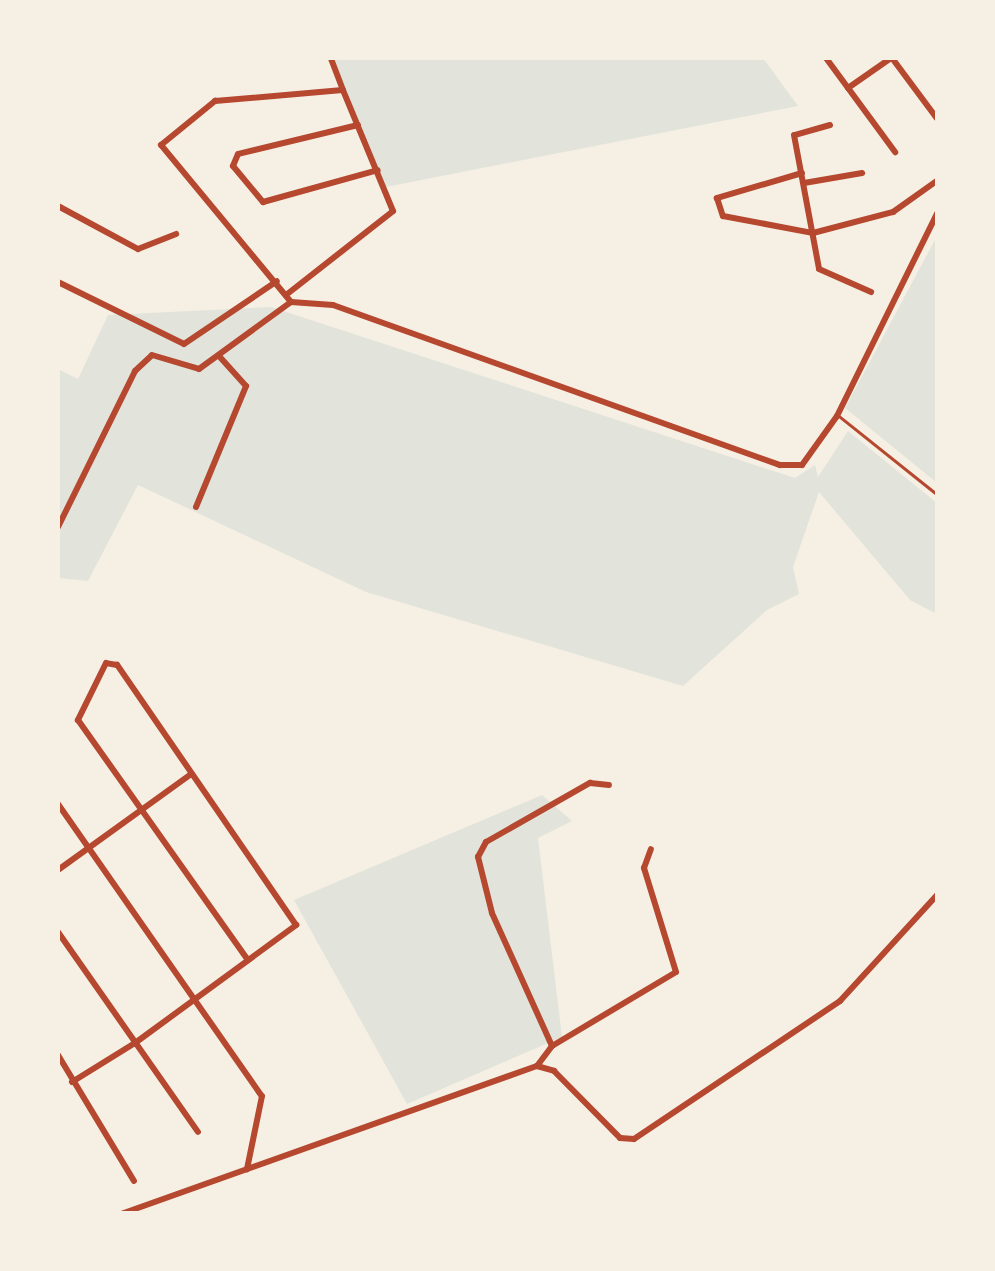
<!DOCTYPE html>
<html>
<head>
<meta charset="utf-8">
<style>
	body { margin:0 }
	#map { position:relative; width:995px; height:1271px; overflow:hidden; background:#f6efe4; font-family:"Open Sans",sans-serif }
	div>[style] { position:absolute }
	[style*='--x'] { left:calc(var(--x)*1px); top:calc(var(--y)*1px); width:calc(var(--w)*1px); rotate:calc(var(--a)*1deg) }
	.green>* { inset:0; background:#e2e4dc }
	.service>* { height:2.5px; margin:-1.25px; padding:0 1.25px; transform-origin:1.25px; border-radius:1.25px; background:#b5482f }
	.minor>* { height:6px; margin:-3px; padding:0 3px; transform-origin:3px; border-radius:3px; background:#b5482f }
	span { translate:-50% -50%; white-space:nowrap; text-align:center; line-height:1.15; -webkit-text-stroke:9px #f6efe4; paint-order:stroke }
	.frame { position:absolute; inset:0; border:60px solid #f6efe4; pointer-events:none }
</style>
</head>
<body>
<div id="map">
	<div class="green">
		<i style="clip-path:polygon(331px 58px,763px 58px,798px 106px,386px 187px)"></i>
		<i style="clip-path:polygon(937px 236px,938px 483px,937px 483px,845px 408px)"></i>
		<i style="clip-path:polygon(271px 307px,795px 478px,815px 465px,818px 477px,848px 431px,937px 503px,937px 614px,910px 600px,819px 492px,793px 567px,799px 594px,767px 610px,683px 686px,366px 592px,138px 485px,88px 581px,58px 578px,58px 369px,78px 379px,108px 315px)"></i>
		<i style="clip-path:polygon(542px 795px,572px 821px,538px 838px,562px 1037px,407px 1104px,294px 900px)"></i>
	</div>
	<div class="service">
		<i style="--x:839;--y:416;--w:127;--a:38.6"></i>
	</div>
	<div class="minor">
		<i style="--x:826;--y:58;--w:117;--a:53.7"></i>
		<i style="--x:892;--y:58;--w:77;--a:53.4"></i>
		<i style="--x:848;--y:88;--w:52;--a:-34.9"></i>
		<i style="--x:358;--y:125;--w:123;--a:166.4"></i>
		<i style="--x:238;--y:154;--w:13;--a:113"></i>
		<i style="--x:233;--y:166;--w:47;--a:50.2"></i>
		<i style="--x:263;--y:202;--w:119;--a:-15.5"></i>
		<i style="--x:830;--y:125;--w:37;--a:164"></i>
		<i style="--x:794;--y:135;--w:136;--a:79.4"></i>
		<i style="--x:819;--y:269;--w:57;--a:23.9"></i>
		<i style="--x:802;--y:173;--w:89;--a:163.6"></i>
		<i style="--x:717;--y:198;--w:19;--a:72"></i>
		<i style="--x:723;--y:216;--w:92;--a:10.7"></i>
		<i style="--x:813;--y:233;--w:83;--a:-14.7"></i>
		<i style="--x:893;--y:212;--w:55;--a:-35.4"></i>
		<i style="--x:804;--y:183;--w:59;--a:-9.8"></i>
		<i style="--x:58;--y:206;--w:91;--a:28.3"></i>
		<i style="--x:138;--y:249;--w:41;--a:-21.5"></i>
		<i style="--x:58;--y:282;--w:140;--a:26.2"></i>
		<i style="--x:184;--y:344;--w:112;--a:-34.1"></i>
		<i style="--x:286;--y:295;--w:136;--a:-38.1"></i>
		<i style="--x:393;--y:211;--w:131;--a:-112.5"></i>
		<i style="--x:291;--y:302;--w:204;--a:-129.6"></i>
		<i style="--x:161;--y:145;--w:70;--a:-39.2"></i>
		<i style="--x:215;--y:101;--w:128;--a:-4.9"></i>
		<i style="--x:343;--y:90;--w:34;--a:-111"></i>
		<i style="--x:196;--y:507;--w:131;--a:-67.5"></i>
		<i style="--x:246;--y:386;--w:39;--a:-132"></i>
		<i style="--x:58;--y:527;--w:174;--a:-63.7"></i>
		<i style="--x:135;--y:371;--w:23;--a:-43"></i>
		<i style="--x:152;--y:355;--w:49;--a:16.6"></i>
		<i style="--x:199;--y:369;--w:114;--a:-36.1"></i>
		<i style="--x:291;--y:302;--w:42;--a:4.1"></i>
		<i style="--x:333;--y:305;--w:475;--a:19.7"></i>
		<i style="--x:780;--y:465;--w:22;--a:0"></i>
		<i style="--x:802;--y:465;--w:60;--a:-54.5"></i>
		<i style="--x:837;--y:416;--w:228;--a:-63.7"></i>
		<i style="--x:58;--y:804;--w:356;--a:55.1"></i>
		<i style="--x:262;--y:1096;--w:75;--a:101.6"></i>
		<i style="--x:58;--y:870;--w:164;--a:-35.8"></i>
		<i style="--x:58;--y:932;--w:244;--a:55"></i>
		<i style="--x:552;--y:1046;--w:146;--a:-114.3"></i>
		<i style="--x:492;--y:913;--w:58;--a:-104"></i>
		<i style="--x:478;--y:857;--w:17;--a:-62"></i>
		<i style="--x:486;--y:842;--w:120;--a:-29.6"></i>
		<i style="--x:590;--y:783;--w:19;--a:6"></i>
		<i style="--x:58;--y:1055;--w:147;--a:58.9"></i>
		<i style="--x:537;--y:1066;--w:25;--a:-53"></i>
		<i style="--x:552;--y:1046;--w:144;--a:-30.8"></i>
		<i style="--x:676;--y:972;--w:109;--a:-107.1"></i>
		<i style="--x:644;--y:868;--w:20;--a:-70"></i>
		<i style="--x:72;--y:1082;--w:74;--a:-31.8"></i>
		<i style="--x:135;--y:1043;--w:200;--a:-36.2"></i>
		<i style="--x:296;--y:925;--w:316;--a:-124.5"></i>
		<i style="--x:117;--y:665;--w:11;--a:-170"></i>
		<i style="--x:106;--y:663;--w:64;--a:116.2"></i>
		<i style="--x:78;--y:720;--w:294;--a:54.7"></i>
		<i style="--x:121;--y:1214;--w:442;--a:-19.6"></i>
		<i style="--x:537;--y:1066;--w:18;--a:16"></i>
		<i style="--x:554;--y:1071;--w:94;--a:45.4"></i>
		<i style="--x:620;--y:1138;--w:14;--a:4"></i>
		<i style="--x:634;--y:1139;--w:248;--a:-33.8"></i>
		<i style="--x:840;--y:1001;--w:145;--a:-47.5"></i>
	</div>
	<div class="frame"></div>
</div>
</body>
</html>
